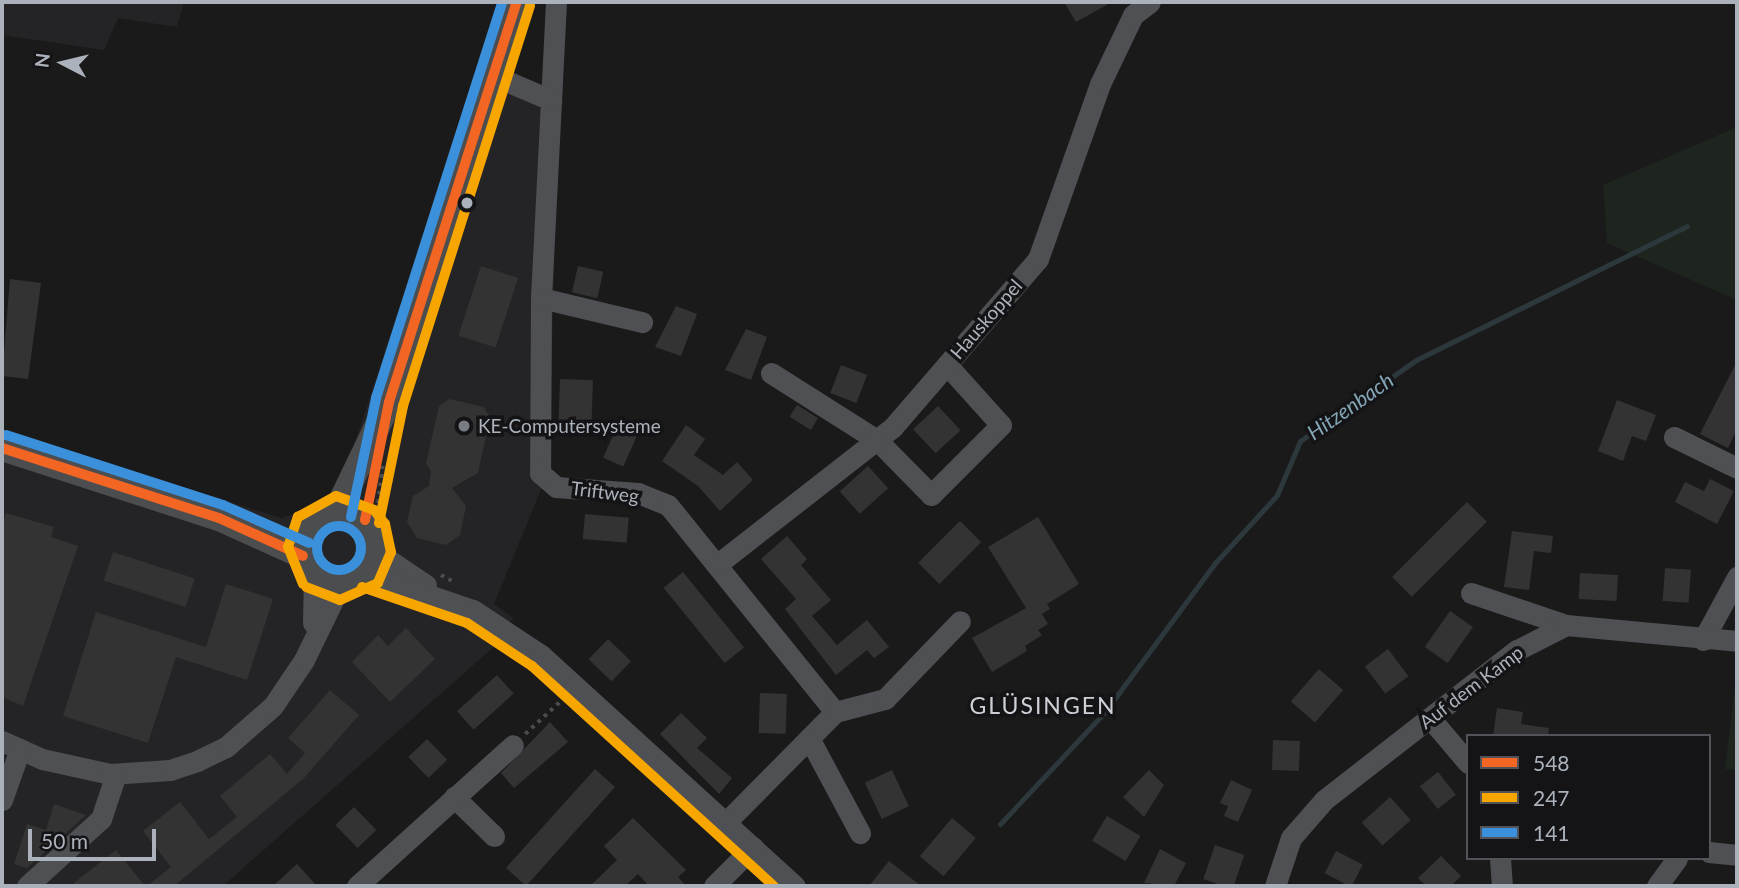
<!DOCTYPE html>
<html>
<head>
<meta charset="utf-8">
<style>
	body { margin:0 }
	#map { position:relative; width:1739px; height:888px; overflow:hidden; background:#1a1a1a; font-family:Lato,sans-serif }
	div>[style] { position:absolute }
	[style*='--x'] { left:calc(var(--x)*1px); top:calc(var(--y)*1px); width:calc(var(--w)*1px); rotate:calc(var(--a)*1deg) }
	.built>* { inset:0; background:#242426 }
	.green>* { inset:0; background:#1e251e }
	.stream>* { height:5px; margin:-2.5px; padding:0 2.5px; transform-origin:2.5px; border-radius:2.5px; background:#2d383d }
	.building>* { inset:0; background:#333334; transform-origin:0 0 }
	.path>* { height:3.5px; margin-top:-1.75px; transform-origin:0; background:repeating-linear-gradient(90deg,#4a4c4e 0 3.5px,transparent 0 8.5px) }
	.minor>* { height:21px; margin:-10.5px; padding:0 10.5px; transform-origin:10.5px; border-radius:10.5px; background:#4e5053 }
	.major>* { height:26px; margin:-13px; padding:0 13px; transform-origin:13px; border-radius:13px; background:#4c4d4f }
	.major>.ring { margin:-13px; padding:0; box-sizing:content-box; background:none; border:26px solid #4c4d4f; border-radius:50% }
	.bus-1>* { height:10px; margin:-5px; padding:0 5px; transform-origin:5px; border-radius:5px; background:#f26522 }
	.bus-2>* { height:10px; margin:-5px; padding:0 5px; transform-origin:5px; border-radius:5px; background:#f7a600 }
	.bus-3>* { height:10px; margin:-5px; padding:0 5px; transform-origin:5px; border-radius:5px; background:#3a90db }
	.bus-3>.ring { margin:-5px; padding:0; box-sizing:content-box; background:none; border:10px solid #3a90db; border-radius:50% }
	.dots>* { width:19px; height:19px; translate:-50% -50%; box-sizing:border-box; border:4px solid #141416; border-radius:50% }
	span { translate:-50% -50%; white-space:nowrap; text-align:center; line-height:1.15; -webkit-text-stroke:7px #141416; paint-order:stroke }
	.street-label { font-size:19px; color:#acb2bb }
	.poi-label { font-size:19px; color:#acb2bb }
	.left { translate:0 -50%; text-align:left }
	.water-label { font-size:21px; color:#83a5b6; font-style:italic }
	.quarter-label { font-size:23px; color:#cdd1d7; letter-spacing:2px }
	.frame { position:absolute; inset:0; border:4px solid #acb2bb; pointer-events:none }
	.legend { position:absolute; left:1466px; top:734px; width:245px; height:126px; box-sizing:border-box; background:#141416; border:2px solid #515358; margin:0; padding:9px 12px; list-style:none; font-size:21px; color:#acb2bb }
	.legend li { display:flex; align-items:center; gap:14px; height:35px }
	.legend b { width:35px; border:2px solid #515358 }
	.north { position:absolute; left:28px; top:28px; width:70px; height:70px; -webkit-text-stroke:5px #141416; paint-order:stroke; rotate:277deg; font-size:19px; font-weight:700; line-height:28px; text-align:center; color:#acb2bb }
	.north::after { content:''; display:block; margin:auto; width:24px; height:32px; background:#acb2bb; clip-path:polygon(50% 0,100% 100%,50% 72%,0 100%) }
	.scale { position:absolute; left:28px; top:829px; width:128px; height:32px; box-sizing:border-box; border:4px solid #acb2bb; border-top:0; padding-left:9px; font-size:21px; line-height:24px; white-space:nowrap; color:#acb2bb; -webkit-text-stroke:5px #141416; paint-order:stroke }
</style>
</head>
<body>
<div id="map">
	<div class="built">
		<i style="clip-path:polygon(2px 2px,184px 2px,177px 27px,118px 18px,104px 50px,2px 35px)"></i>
		<i style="clip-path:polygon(473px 79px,558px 110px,549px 470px,494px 604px,513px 618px,497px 644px,223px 886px,2px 886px,2px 431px,281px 518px,313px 508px,341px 486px)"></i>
	</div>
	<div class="green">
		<i style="clip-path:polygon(1737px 127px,1737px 300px,1607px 243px,1603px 185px)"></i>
		<i style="clip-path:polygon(1737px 671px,1737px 770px,1725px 769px)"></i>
	</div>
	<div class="stream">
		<i style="--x:1000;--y:824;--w:152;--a:-46.9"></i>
		<i style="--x:1104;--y:713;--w:187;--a:-53.5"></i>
		<i style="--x:1215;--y:563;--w:92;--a:-47.6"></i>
		<i style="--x:1277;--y:495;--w:59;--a:-66.9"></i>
		<i style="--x:1300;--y:441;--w:141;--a:-34.9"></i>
		<i style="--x:1416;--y:360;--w:302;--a:-26.3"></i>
	</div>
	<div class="building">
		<i style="clip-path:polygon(1064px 2px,1112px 2px,1076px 22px)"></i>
		<i style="left:481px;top:266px;width:39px;height:73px;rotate:18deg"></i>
		<i style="left:578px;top:266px;width:26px;height:27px;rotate:13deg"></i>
		<i style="clip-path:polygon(10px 279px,41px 283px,28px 379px,2px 376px)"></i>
		<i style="clip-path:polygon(676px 306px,697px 314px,681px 356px,655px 347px)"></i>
		<i style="clip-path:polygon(746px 329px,767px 337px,751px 380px,725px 370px)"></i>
		<i style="clip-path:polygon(1737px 361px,1737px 429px,1728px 448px,1700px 434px)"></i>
		<i style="left:841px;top:365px;width:28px;height:30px;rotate:21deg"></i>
		<i style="left:560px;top:379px;width:33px;height:42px;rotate:2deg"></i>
		<i style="clip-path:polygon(449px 399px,484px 407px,490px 417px,478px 473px,452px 488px,466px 506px,460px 535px,446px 545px,417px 538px,407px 522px,413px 496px,429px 486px,431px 472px,426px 463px,439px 406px)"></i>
		<i style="clip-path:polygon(1617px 400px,1656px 415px,1646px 441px,1632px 436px,1623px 461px,1598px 451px)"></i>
		<i style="left:797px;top:405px;width:25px;height:14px;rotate:32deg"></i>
		<i style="left:938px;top:406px;width:33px;height:34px;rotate:47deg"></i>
		<i style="left:619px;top:422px;width:22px;height:39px;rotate:24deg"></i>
		<i style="clip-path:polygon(686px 425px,705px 439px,694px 455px,723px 475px,737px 462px,753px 480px,720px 511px,698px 486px,662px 461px)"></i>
		<i style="left:868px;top:466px;width:30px;height:38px;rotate:48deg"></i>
		<i style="clip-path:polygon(1710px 479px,1734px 491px,1717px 524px,1675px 502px,1685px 482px,1704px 491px)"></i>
		<i style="left:1467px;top:502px;width:28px;height:106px;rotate:45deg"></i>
		<i style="clip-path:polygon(6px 513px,54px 527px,51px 537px,78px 546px,23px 706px,2px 697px,2px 525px)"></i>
		<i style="left:585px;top:514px;width:44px;height:25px;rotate:5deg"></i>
		<i style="clip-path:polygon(1038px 517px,1079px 584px,1047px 604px,1050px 609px,1042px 614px,1048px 624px,1038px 630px,1042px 635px,1025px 646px,1027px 651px,992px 672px,972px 638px,1026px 608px,988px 547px)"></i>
		<i style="left:960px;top:521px;width:30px;height:59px;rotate:45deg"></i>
		<i style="clip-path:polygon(1512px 531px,1553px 536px,1551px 553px,1534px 551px,1529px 590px,1504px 587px)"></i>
		<i style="clip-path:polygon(787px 536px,807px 559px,801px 565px,831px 600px,812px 616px,837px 645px,867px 620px,889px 647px,874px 658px,867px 650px,836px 675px,785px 609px,796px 599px,761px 559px)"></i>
		<i style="left:113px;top:552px;width:86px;height:30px;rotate:18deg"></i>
		<i style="left:1665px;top:568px;width:26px;height:33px;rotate:4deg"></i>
		<i style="left:683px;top:572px;width:97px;height:25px;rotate:51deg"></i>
		<i style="left:1580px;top:573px;width:38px;height:26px;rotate:3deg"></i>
		<i style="clip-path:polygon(226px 584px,273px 599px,247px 680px,176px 657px,148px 743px,63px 716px,96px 612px,206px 647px)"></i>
		<i style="left:1450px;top:611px;width:28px;height:44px;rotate:35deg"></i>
		<i style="clip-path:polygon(406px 628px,435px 659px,390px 702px,352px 662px,378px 635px,388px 646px)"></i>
		<i style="left:608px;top:639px;width:32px;height:28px;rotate:44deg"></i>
		<i style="left:1388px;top:649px;width:34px;height:29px;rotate:53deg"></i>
		<i style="left:1319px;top:669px;width:32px;height:43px;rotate:41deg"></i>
		<i style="left:497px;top:675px;width:25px;height:54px;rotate:48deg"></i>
		<i style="clip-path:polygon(330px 690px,359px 715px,303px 779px,174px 886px,147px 886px,171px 867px,143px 831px,180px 802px,209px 839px,237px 817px,220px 796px,270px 754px,287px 774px,305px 753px,288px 738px)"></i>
		<i style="left:760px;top:693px;width:27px;height:40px;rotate:2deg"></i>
		<i style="clip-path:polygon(1497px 708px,1523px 712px,1521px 724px,1549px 728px,1548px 736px,1493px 736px)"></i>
		<i style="clip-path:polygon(681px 713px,707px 738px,697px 748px,732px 778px,719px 794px,660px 734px)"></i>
		<i style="clip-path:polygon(550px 722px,568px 742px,514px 788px,501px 773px)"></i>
		<i style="left:427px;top:739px;width:29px;height:26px;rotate:46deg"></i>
		<i style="left:1273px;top:740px;width:27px;height:30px;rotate:2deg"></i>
		<i style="left:595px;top:769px;width:27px;height:133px;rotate:42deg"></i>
		<i style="left:892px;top:770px;width:40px;height:30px;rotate:65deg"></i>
		<i style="clip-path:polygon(1149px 770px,1164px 785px,1144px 817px,1123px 797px)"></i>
		<i style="left:1438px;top:772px;width:29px;height:23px;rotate:52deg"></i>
		<i style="clip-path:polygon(1231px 780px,1252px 790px,1238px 822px,1224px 816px,1228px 806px,1220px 803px)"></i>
		<i style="left:1390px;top:797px;width:31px;height:38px;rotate:48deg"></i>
		<i style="clip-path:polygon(54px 804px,86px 815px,27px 868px,14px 864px,27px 824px,46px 830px)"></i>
		<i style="left:354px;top:807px;width:32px;height:26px;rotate:46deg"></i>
		<i style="left:1107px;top:816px;width:39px;height:29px;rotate:31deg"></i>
		<i style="clip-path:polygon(633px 818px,686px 870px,678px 877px,686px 886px,649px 886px,638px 874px,625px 886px,590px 886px,617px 860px,604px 846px)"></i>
		<i style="left:952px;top:818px;width:31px;height:50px;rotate:40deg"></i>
		<i style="left:1215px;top:845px;width:31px;height:36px;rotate:19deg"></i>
		<i style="clip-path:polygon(1160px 849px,1186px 863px,1174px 886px,1144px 883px)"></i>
		<i style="clip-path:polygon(116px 850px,145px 886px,70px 886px)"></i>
		<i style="left:1336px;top:851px;width:30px;height:25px;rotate:27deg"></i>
		<i style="clip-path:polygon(1441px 856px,1461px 876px,1451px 886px,1426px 886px,1418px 878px)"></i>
		<i style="clip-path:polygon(889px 861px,921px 886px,869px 886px)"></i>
		<i style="clip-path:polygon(297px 864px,317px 886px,273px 886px)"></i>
	</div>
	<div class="path">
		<i style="--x:383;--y:466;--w:40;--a:97.1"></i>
		<i style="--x:378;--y:506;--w:32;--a:72"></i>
		<i style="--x:441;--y:575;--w:17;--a:28"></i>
		<i style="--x:525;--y:734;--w:52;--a:-42.6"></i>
	</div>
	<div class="minor">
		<i style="--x:556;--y:2;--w:296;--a:92.9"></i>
		<i style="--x:541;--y:298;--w:175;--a:90.3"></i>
		<i style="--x:540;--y:473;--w:21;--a:41"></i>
		<i style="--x:556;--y:487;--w:82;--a:4.2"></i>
		<i style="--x:638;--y:493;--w:32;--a:22"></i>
		<i style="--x:668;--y:505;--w:266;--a:51.1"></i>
		<i style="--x:835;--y:712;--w:155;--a:134.7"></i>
		<i style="--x:497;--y:77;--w:59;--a:23.1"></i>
		<i style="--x:541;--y:298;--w:104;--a:13.4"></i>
		<i style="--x:771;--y:373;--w:125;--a:32.3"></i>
		<i style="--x:877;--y:440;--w:77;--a:45.5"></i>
		<i style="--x:931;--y:495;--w:99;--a:-45"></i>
		<i style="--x:1001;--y:425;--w:81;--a:-132"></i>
		<i style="--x:1674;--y:437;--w:70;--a:26.2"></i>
		<i style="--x:377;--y:552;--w:59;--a:34"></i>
		<i style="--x:719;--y:563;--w:221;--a:-38"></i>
		<i style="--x:893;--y:427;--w:222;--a:-49.2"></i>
		<i style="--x:1038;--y:259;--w:186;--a:-70.5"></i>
		<i style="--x:1100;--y:84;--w:76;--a:-64.4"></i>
		<i style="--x:1133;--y:15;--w:21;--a:-37"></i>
		<i style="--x:367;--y:574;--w:112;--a:18.8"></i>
		<i style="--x:473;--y:610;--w:82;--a:33.5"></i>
		<i style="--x:541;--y:655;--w:343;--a:42.3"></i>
		<i style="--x:1471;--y:593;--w:100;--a:18.6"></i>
		<i style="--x:313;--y:623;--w:47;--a:-88.8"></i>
		<i style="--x:1703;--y:640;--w:72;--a:-61.6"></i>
		<i style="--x:835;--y:712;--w:52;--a:-14.6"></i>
		<i style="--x:885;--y:699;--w:108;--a:-46.1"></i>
		<i style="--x:1430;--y:718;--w:59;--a:49.8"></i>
		<i style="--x:809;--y:738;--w:108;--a:61.8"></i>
		<i style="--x:2;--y:741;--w:44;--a:24.2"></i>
		<i style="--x:42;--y:759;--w:70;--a:12.4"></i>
		<i style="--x:110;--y:774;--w:60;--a:-3.8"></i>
		<i style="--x:170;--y:770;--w:28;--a:-18"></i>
		<i style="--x:197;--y:761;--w:32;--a:-26"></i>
		<i style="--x:226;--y:747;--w:62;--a:-41.1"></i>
		<i style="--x:273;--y:706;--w:55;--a:-56"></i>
		<i style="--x:304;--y:660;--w:82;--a:-64.1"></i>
		<i style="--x:454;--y:797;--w:56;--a:44.3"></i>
		<i style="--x:2;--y:800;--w:54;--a:-70.6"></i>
		<i style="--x:1709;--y:852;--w:28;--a:6"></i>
		<i style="--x:1500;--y:858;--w:28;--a:86"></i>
		<i style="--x:27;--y:886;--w:100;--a:-42.2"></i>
		<i style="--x:101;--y:819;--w:47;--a:-71.6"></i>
		<i style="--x:357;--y:886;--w:210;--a:-42.1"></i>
		<i style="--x:714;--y:886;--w:55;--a:-45"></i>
		<i style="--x:1275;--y:886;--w:51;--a:-71.6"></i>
		<i style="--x:1291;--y:838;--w:50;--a:-49"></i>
		<i style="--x:1324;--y:800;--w:244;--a:-37.9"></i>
		<i style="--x:1517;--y:650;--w:55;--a:-27"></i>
		<i style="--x:1566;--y:625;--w:172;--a:5.3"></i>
		<i style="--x:1657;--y:886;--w:34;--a:-54"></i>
	</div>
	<div class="major">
		<i style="--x:2;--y:448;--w:228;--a:17.9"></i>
		<i style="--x:219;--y:518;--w:92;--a:24.3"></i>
		<i style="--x:337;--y:510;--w:120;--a:-64.3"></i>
		<i style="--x:389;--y:402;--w:420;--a:-72.3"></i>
		<i class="ring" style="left:302px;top:510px;width:50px;height:50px"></i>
	</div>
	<div class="bus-1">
		<i style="--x:2;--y:448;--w:228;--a:17.9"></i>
		<i style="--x:219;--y:518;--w:92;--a:24.3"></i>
		<i style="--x:365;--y:520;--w:120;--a:-78.5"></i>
		<i style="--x:389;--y:402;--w:420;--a:-72.3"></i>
	</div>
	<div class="bus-2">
		<i style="--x:379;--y:523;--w:119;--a:-78.4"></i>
		<i style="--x:403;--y:406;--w:420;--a:-72.4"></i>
		<i style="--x:303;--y:584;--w:40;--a:-112"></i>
		<i style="--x:288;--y:547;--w:32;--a:-72"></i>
		<i style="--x:298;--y:517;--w:43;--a:-28.9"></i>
		<i style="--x:336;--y:496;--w:40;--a:20.2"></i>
		<i style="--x:374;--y:510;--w:18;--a:52"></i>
		<i style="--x:385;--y:524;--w:29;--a:78"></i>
		<i style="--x:391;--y:552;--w:34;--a:113"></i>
		<i style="--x:378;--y:583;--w:42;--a:155.9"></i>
		<i style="--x:340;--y:600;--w:36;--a:-159"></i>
		<i style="--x:362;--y:587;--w:111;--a:18.9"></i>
		<i style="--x:467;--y:623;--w:78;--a:33.5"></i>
		<i style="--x:532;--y:666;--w:327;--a:42.3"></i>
	</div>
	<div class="bus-3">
		<i style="--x:6;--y:435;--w:228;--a:17.9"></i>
		<i style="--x:223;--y:505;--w:94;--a:23.8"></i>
		<i style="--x:351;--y:517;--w:122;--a:-78.1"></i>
		<i style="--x:376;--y:398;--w:416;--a:-72.3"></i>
		<i class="ring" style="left:317px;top:526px;width:34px;height:34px"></i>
	</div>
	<div class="dots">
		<i style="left:467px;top:203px;background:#acb2bb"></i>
		<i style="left:464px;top:426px;background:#797d83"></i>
	</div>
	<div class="street-label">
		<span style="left:986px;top:319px;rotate:-49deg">Hauskoppel</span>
		<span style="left:605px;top:492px;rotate:7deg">Triftweg</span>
		<span style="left:1471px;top:687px;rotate:-37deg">Auf dem Kamp</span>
	</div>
	<div class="poi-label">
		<span class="left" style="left:478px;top:426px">KE-Computersysteme</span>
	</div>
	<div class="water-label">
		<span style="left:1350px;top:406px;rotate:-35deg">Hitzenbach</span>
	</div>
	<div class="quarter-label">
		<span style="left:1043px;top:705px">GLÜSINGEN</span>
	</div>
	<div class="frame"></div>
	<ul class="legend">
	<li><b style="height:9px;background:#f26522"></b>548</li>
	<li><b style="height:9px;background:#f7a600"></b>247</li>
	<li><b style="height:9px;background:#3a90db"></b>141</li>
	</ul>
	<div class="north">N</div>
	<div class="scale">50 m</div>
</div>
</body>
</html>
